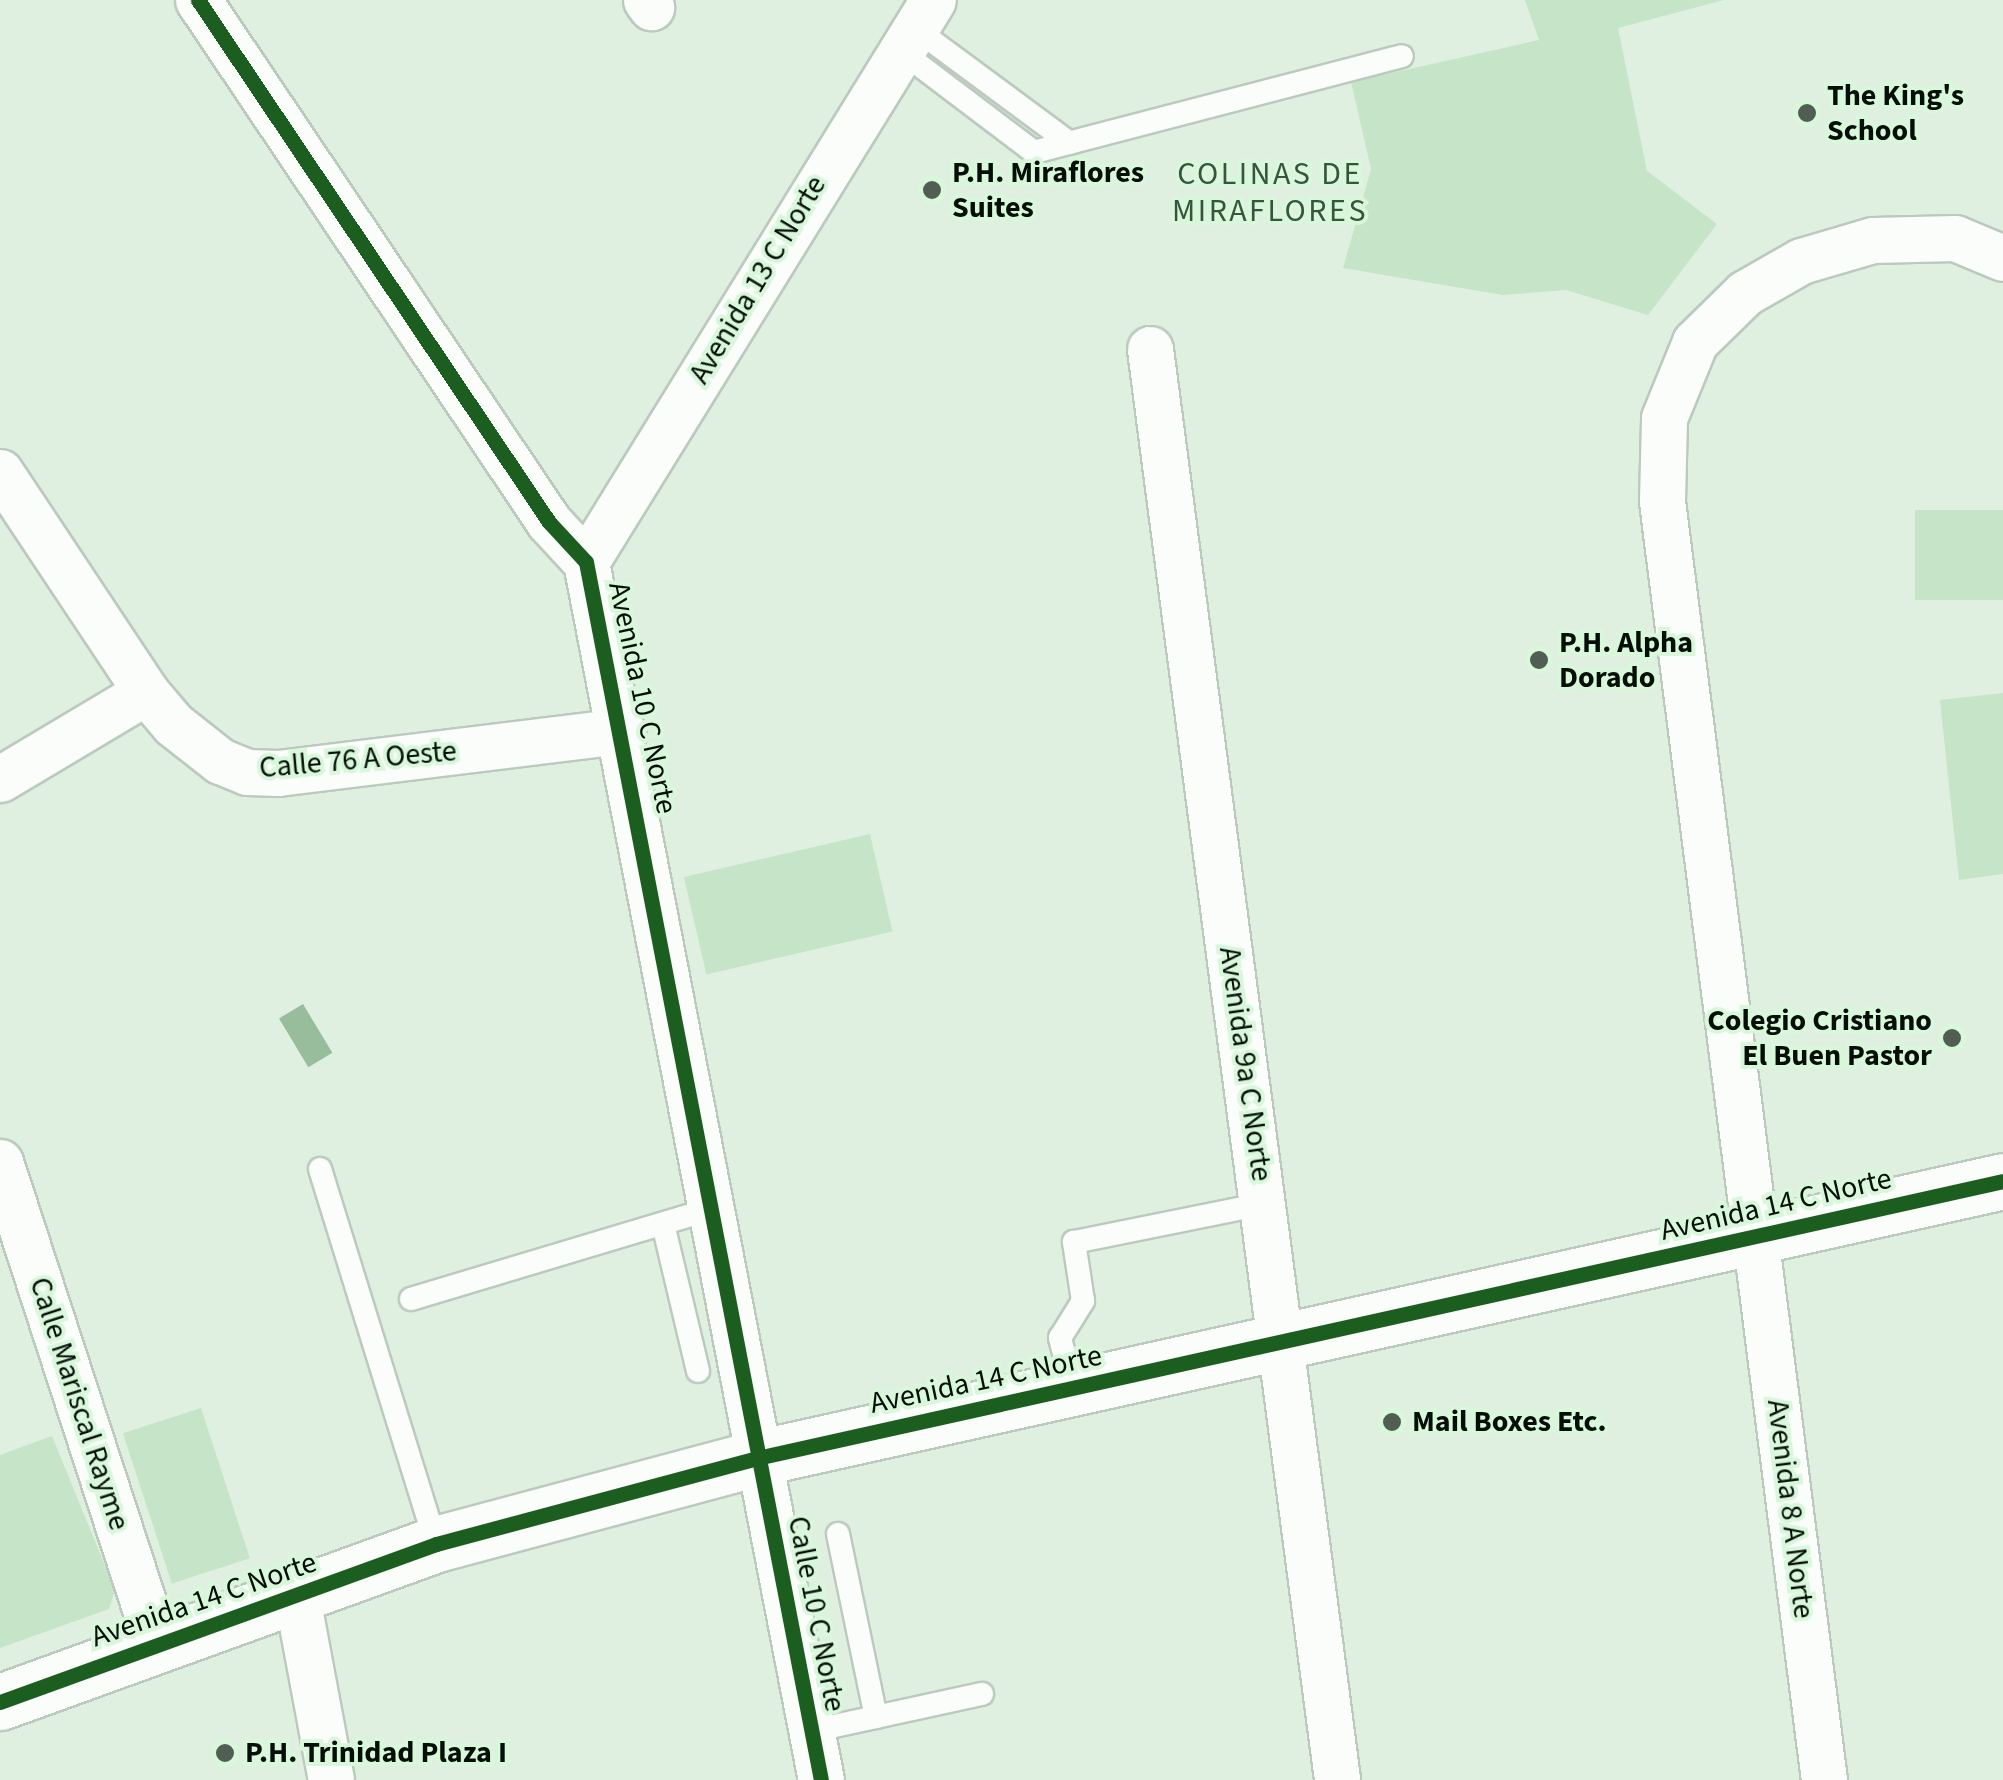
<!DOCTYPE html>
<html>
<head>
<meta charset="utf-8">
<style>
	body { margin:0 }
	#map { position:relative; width:2003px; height:1780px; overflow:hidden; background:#dff0e1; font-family:"Source Sans 3",sans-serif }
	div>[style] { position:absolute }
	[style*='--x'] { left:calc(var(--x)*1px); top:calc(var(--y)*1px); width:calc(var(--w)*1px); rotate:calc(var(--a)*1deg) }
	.green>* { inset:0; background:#c5e4c8; transform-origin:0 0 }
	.water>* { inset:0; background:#98bd9d; transform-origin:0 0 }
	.roads { filter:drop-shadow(2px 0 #bccabe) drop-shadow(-2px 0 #bccabe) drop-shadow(0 2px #bccabe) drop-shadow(0 -2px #bccabe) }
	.lane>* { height:22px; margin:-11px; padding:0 11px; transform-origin:11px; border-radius:11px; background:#fafdfa }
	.street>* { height:45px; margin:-22.5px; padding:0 22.5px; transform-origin:22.5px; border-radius:22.5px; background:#fafdfa }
	.secondary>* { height:55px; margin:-27.5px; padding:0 27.5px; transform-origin:27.5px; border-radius:27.5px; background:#fafdfa }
	.cycleway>* { height:15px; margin:-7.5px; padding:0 7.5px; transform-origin:7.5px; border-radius:7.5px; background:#1b5e20 }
	.dots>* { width:28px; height:28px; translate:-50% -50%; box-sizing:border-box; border:5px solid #d8f7db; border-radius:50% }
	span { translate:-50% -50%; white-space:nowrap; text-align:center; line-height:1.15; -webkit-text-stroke:8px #d8f7db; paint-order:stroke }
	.poi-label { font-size:30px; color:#050f07; font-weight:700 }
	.left { translate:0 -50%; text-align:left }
	.right { translate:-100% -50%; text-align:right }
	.street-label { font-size:30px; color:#050f07 }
	.neighbourhood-label { font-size:32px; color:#39543d; letter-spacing:2.5px }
</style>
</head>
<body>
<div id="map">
	<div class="green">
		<i style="clip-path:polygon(1525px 0,1724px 0,1618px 28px,1647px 171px,1717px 224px,1648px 315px,1566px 290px,1503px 295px,1343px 268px,1371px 169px,1351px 82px,1539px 40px)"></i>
		<i style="left:2003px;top:510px;width:90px;height:88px;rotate:90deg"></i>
		<i style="clip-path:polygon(2003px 693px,2003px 874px,1959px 880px,1940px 700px)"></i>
		<i style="left:870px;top:834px;width:100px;height:191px;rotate:77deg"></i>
		<i style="left:201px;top:1408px;width:158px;height:82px;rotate:72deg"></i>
		<i style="clip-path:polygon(52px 1436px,115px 1590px,109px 1609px,0 1648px,0 1455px)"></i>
	</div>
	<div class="water">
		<i style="left:303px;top:1004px;width:57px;height:28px;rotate:59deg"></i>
	</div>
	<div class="roads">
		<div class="lane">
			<i style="--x:913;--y:27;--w:195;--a:36.5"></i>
			<i style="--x:898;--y:49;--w:171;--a:37.1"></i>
			<i style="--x:1034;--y:152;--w:380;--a:-14.6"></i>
			<i style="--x:320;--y:1169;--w:393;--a:72.8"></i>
			<i style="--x:663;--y:1224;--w:151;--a:76.6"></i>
			<i style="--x:411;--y:1299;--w:316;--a:-16.7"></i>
			<i style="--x:1073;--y:1389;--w:53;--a:-104.3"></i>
			<i style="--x:1060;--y:1338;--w:44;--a:-58.1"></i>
			<i style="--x:1083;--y:1301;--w:60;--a:-98.7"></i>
			<i style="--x:1074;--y:1242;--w:193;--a:-11.4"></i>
			<i style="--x:838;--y:1534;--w:187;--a:78.3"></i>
			<i style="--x:812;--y:1731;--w:174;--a:-12.3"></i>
		</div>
		<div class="street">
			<i style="--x:198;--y:0;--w:629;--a:56.08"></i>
			<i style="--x:549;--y:522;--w:54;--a:47.2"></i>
			<i style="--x:586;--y:562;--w:1240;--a:79.08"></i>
			<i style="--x:646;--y:0;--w:9;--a:54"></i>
			<i style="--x:1150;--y:349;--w:1443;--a:82.55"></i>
			<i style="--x:0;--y:472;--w:264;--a:56.4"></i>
			<i style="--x:146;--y:692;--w:42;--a:49.8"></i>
			<i style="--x:173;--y:724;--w:60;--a:38.2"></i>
			<i style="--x:220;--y:761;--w:29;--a:22"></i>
			<i style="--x:247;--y:772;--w:31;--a:2"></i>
			<i style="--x:278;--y:773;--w:347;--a:-7"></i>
			<i style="--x:586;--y:562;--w:660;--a:-58.31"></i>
			<i style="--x:0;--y:779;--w:170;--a:-30.8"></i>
			<i style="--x:0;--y:1162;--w:508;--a:71.99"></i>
			<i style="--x:297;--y:1598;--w:185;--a:79.4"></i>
			<i style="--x:1824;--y:1780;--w:1289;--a:-97.22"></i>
			<i style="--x:1662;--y:501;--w:83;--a:-88.6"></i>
			<i style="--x:1664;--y:418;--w:82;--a:-67.8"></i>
			<i style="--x:1695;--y:342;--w:70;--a:-44.4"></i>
			<i style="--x:1745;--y:293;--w:64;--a:-29.7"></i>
			<i style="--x:1801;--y:261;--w:75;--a:-16.3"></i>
			<i style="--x:1873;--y:240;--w:82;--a:-1.4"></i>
			<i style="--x:1955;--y:238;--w:52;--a:22.6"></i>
		</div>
		<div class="secondary">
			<i style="--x:0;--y:1702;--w:464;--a:-19.9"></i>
			<i style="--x:436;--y:1544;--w:332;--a:-15"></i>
			<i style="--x:757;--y:1458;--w:1276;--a:-12.53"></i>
		</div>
	</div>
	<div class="cycleway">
		<i style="--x:198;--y:0;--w:629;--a:56.08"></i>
		<i style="--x:549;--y:522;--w:54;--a:47.2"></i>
		<i style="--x:586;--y:562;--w:1240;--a:79.08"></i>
		<i style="--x:0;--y:1702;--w:464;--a:-19.9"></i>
		<i style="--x:436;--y:1544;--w:332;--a:-15"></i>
		<i style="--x:757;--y:1458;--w:1276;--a:-12.53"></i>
	</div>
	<div class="dots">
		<i style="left:1807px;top:113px;background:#515e53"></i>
		<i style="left:932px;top:190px;background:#515e53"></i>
		<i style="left:1539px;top:660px;background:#515e53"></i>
		<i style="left:1952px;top:1038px;background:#515e53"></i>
		<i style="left:1392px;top:1422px;background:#515e53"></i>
		<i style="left:225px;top:1753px;background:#515e53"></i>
	</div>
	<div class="poi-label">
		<span class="left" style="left:1827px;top:113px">The King's<br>School</span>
		<span class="left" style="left:952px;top:190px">P.H. Miraflores<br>Suites</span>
		<span class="left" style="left:1559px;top:660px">P.H. Alpha<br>Dorado</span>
		<span class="right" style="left:1932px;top:1038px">Colegio Cristiano<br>El Buen Pastor</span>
		<span class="left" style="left:1412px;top:1422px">Mail Boxes Etc.</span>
		<span class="left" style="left:245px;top:1753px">P.H. Trinidad Plaza I</span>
	</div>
	<div class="street-label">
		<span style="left:758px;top:280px;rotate:-59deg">Avenida 13 C Norte</span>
		<span style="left:642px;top:698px;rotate:78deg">Avenida 10 C Norte</span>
		<span style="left:358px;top:760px;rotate:-5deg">Calle 76 A Oeste</span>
		<span style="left:1245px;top:1064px;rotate:82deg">Avenida 9a C Norte</span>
		<span style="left:1776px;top:1205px;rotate:-13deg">Avenida 14 C Norte</span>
		<span style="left:986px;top:1380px;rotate:-12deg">Avenida 14 C Norte</span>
		<span style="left:79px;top:1404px;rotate:72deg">Calle Mariscal Rayme</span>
		<span style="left:1790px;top:1509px;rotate:83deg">Avenida 8 A Norte</span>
		<span style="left:204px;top:1600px;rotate:-19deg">Avenida 14 C Norte</span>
		<span style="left:816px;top:1614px;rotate:79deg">Calle 10 C Norte</span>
	</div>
	<div class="neighbourhood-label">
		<span style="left:1270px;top:193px">COLINAS DE<br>MIRAFLORES</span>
	</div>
</div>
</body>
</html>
